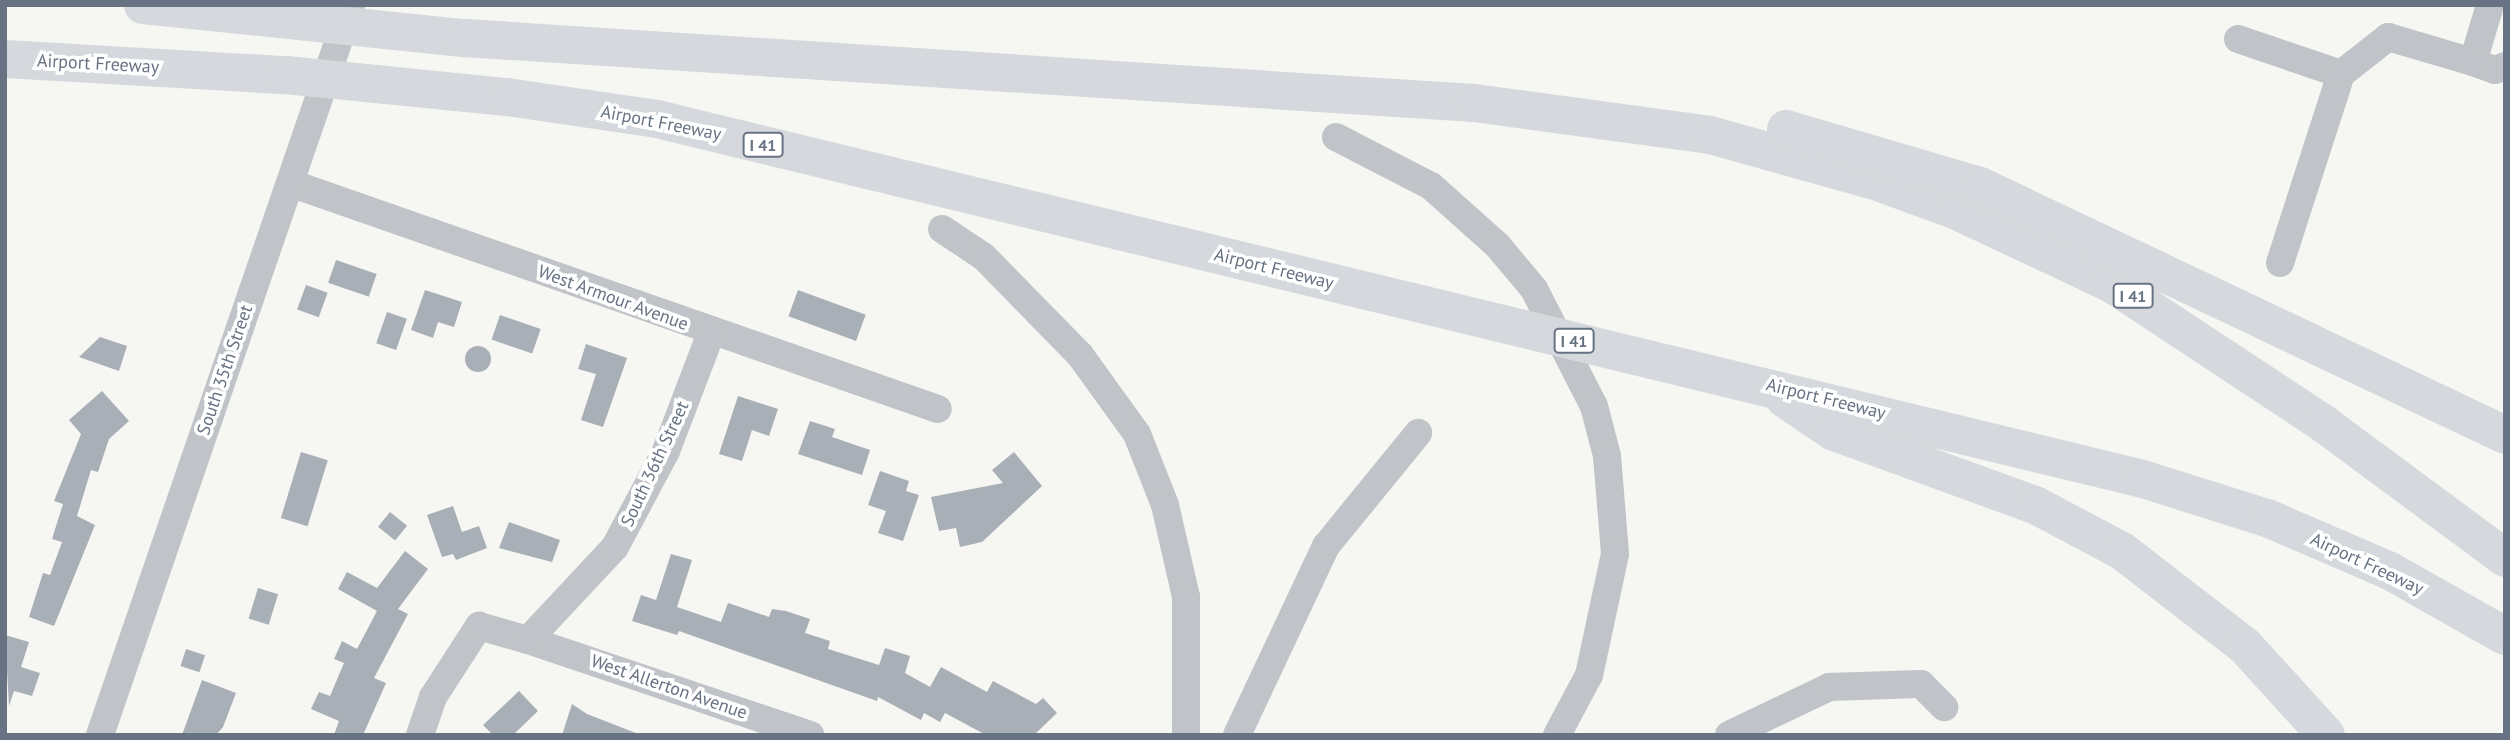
<!DOCTYPE html>
<html>
<head>
<meta charset="utf-8">
<style>
	body { margin:0 }
	#map { position:relative; width:2510px; height:740px; overflow:hidden; background:#f6f6f3; font-family:"PT Sans",sans-serif }
	div>[style] { position:absolute }
	[style*='--x'] { left:calc(var(--x)*1px); top:calc(var(--y)*1px); width:calc(var(--w)*1px); rotate:calc(var(--a)*1deg) }
	.building>* { inset:0; background:#a9afb6; transform-origin:0 0 }
	.round { border-radius:50% }
	.minor>* { height:28px; margin:-14px; padding:0 14px; transform-origin:14px; border-radius:14px; background:#c0c3c7 }
	.highway>* { height:38px; margin:-19px; padding:0 19px; transform-origin:19px; border-radius:19px; background:#d5d8dc }
	span { translate:-50% -50%; white-space:nowrap; text-align:center; line-height:1.15; -webkit-text-stroke:7px #fff; paint-order:stroke }
	.shield-label span { padding:2px 5px; background:#fff; border:2px solid; border-radius:5px; -webkit-text-stroke-width:0 }
	.shield-label { font-size:16px; color:#677383; font-weight:700 }
	.street-label { font-size:18px; color:#677383 }
	.frame { position:absolute; inset:0; border:7px solid #677383; pointer-events:none }
</style>
</head>
<body>
<div id="map">
	<div class="building">
		<i style="left:336px;top:260px;width:43px;height:24px;rotate:19deg"></i>
		<i style="left:306px;top:285px;width:23px;height:26px;rotate:20deg"></i>
		<i style="clip-path:polygon(425px 290px,462px 302px,454px 327px,438px 322px,433px 338px,411px 330px)"></i>
		<i style="left:798px;top:290px;width:72px;height:28px;rotate:20deg"></i>
		<i style="left:387px;top:312px;width:21px;height:33px;rotate:19deg"></i>
		<i style="left:500px;top:315px;width:43px;height:26px;rotate:19deg"></i>
		<i style="clip-path:polygon(100px 337px,127px 346px,119px 371px,79px 357px)"></i>
		<i style="clip-path:polygon(586px 344px,627px 358px,603px 427px,581px 420px,596px 374px,578px 369px)"></i>
		<i class="round" style="left:465px;top:346px;width:26px;height:26px"></i>
		<i style="clip-path:polygon(102px 391px,129px 421px,109px 439px,98px 472px,91px 470px,77px 516px,95px 525px,54px 626px,29px 617px,43px 573px,50px 575px,62px 542px,52px 539px,63px 504px,54px 501px,81px 434px,69px 420px)"></i>
		<i style="clip-path:polygon(738px 396px,778px 409px,769px 436px,752px 430px,742px 461px,719px 454px)"></i>
		<i style="clip-path:polygon(810px 421px,835px 429px,832px 437px,870px 450px,862px 475px,798px 454px)"></i>
		<i style="left:301px;top:452px;width:28px;height:69px;rotate:17deg"></i>
		<i style="clip-path:polygon(1014px 452px,1042px 486px,982px 542px,960px 547px,956px 528px,939px 531px,931px 497px,1003px 483px,992px 470px)"></i>
		<i style="clip-path:polygon(880px 471px,909px 481px,906px 491px,919px 495px,903px 541px,878px 533px,886px 511px,868px 505px)"></i>
		<i style="clip-path:polygon(453px 506px,462px 532px,479px 526px,487px 548px,456px 560px,453px 554px,442px 557px,427px 515px)"></i>
		<i style="left:390px;top:512px;width:22px;height:19px;rotate:39deg"></i>
		<i style="clip-path:polygon(509px 522px,560px 540px,552px 562px,499px 548px)"></i>
		<i style="clip-path:polygon(405px 551px,428px 569px,398px 609px,408px 614px,374px 678px,386px 683px,363px 735px,334px 735px,339px 721px,311px 709px,319px 692px,330px 696px,344px 663px,334px 659px,342px 641px,357px 649px,377px 611px,338px 589px,347px 572px,377px 588px)"></i>
		<i style="clip-path:polygon(671px 554px,692px 560px,677px 607px,721px 622px,728px 603px,769px 617px,772px 609px,786px 611px,810px 619px,805px 633px,830px 641px,828px 649px,879px 665px,885px 648px,910px 656px,905px 673px,930px 687px,941px 667px,987px 692px,993px 681px,1036px 704px,1043px 698px,1057px 713px,1034px 735px,986px 735px,945px 713px,940px 722px,924px 713px,921px 720px,878px 697px,877px 701px,679px 631px,677px 635px,632px 621px,641px 595px,656px 600px)"></i>
		<i style="left:258px;top:588px;width:21px;height:32px;rotate:17deg"></i>
		<i style="clip-path:polygon(5px 635px,29px 642px,21px 667px,40px 673px,32px 696px,14px 691px,9px 706px)"></i>
		<i style="left:186px;top:649px;width:20px;height:18px;rotate:18deg"></i>
		<i style="clip-path:polygon(202px 680px,236px 693px,223px 727px,216px 735px,182px 735px)"></i>
		<i style="clip-path:polygon(519px 691px,538px 711px,513px 735px,493px 735px,483px 725px)"></i>
		<i style="clip-path:polygon(572px 704px,587px 714px,641px 735px,562px 735px)"></i>
	</div>
	<div class="minor">
		<i style="--x:2490;--y:5;--w:59;--a:106.6"></i>
		<i style="--x:2473;--y:62;--w:23;--a:20"></i>
		<i style="--x:2495;--y:70;--w:11;--a:-22"></i>
		<i style="--x:2238;--y:39;--w:109;--a:18.8"></i>
		<i style="--x:1336;--y:137;--w:107;--a:27.3"></i>
		<i style="--x:1431;--y:186;--w:90;--a:41.8"></i>
		<i style="--x:1498;--y:246;--w:56;--a:50.1"></i>
		<i style="--x:1534;--y:289;--w:131;--a:62.9"></i>
		<i style="--x:1594;--y:406;--w:52;--a:75.4"></i>
		<i style="--x:1607;--y:456;--w:98;--a:85.3"></i>
		<i style="--x:1615;--y:554;--w:124;--a:102.1"></i>
		<i style="--x:1589;--y:675;--w:68;--a:118.1"></i>
		<i style="--x:290;--y:183;--w:686;--a:19.23"></i>
		<i style="--x:942;--y:229;--w:50;--a:33.7"></i>
		<i style="--x:984;--y:257;--w:137;--a:45.6"></i>
		<i style="--x:1080;--y:355;--w:97;--a:54.2"></i>
		<i style="--x:1137;--y:434;--w:76;--a:68.5"></i>
		<i style="--x:1165;--y:505;--w:94;--a:77.1"></i>
		<i style="--x:1186;--y:597;--w:138;--a:90"></i>
		<i style="--x:2280;--y:263;--w:199;--a:-72.1"></i>
		<i style="--x:2341;--y:74;--w:60;--a:-38.2"></i>
		<i style="--x:2388;--y:37;--w:89;--a:16.4"></i>
		<i style="--x:528;--y:640;--w:298;--a:18.6"></i>
		<i style="--x:100;--y:735;--w:772;--a:-71.03"></i>
		<i style="--x:420;--y:735;--w:40;--a:-71.1"></i>
		<i style="--x:433;--y:697;--w:85;--a:-57.1"></i>
		<i style="--x:479;--y:626;--w:51;--a:15.9"></i>
		<i style="--x:528;--y:640;--w:127;--a:-46.9"></i>
		<i style="--x:615;--y:547;--w:109;--a:-62"></i>
		<i style="--x:666;--y:451;--w:126;--a:-69.1"></i>
		<i style="--x:1237;--y:735;--w:209;--a:-64.8"></i>
		<i style="--x:1326;--y:546;--w:146;--a:-50.8"></i>
		<i style="--x:1729;--y:735;--w:111;--a:-25.6"></i>
		<i style="--x:1829;--y:687;--w:92;--a:-1.9"></i>
		<i style="--x:1921;--y:684;--w:33;--a:45"></i>
	</div>
	<div class="highway">
		<i style="--x:143;--y:5;--w:324;--a:5.9"></i>
		<i style="--x:465;--y:38;--w:1011;--a:3.69"></i>
		<i style="--x:1474;--y:103;--w:238;--a:7.7"></i>
		<i style="--x:1710;--y:135;--w:171;--a:15.6"></i>
		<i style="--x:1875;--y:181;--w:87;--a:20.1"></i>
		<i style="--x:1957;--y:211;--w:171;--a:25.2"></i>
		<i style="--x:2112;--y:284;--w:254;--a:33.4"></i>
		<i style="--x:2324;--y:424;--w:225;--a:36.5"></i>
		<i style="--x:5;--y:59;--w:281;--a:3.3"></i>
		<i style="--x:286;--y:75;--w:222;--a:5.7"></i>
		<i style="--x:507;--y:97;--w:152;--a:8.3"></i>
		<i style="--x:657;--y:119;--w:1529;--a:13.62"></i>
		<i style="--x:2143;--y:479;--w:130;--a:17.5"></i>
		<i style="--x:2267;--y:518;--w:134;--a:23.3"></i>
		<i style="--x:2390;--y:571;--w:132;--a:29.5"></i>
		<i style="--x:1786;--y:129;--w:202;--a:16.4"></i>
		<i style="--x:1980;--y:186;--w:581;--a:25.37"></i>
		<i style="--x:1785;--y:399;--w:59;--a:34"></i>
		<i style="--x:1834;--y:432;--w:216;--a:20"></i>
		<i style="--x:2037;--y:506;--w:96;--a:27.9"></i>
		<i style="--x:2122;--y:551;--w:155;--a:37.7"></i>
		<i style="--x:2245;--y:646;--w:120;--a:47.7"></i>
	</div>
	<div class="shield-label">
		<span style="left:763px;top:145px">I 41</span>
		<span style="left:2133px;top:296px">I 41</span>
		<span style="left:1574px;top:341px">I 41</span>
	</div>
	<div class="street-label">
		<span style="left:98px;top:64px;rotate:3deg">Airport Freeway</span>
		<span style="left:661px;top:123px;rotate:11deg">Airport Freeway</span>
		<span style="left:1274px;top:269px;rotate:14deg">Airport Freeway</span>
		<span style="left:613px;top:298px;rotate:20deg">West Armour Avenue</span>
		<span style="left:225px;top:370px;rotate:-71deg">South 35th Street</span>
		<span style="left:1826px;top:399px;rotate:14deg">Airport Freeway</span>
		<span style="left:655px;top:464px;rotate:-65deg">South 36th Street</span>
		<span style="left:2367px;top:564px;rotate:25deg">Airport Freeway</span>
		<span style="left:669px;top:687px;rotate:19deg">West Allerton Avenue</span>
	</div>
	<div class="frame"></div>
</div>
</body>
</html>
